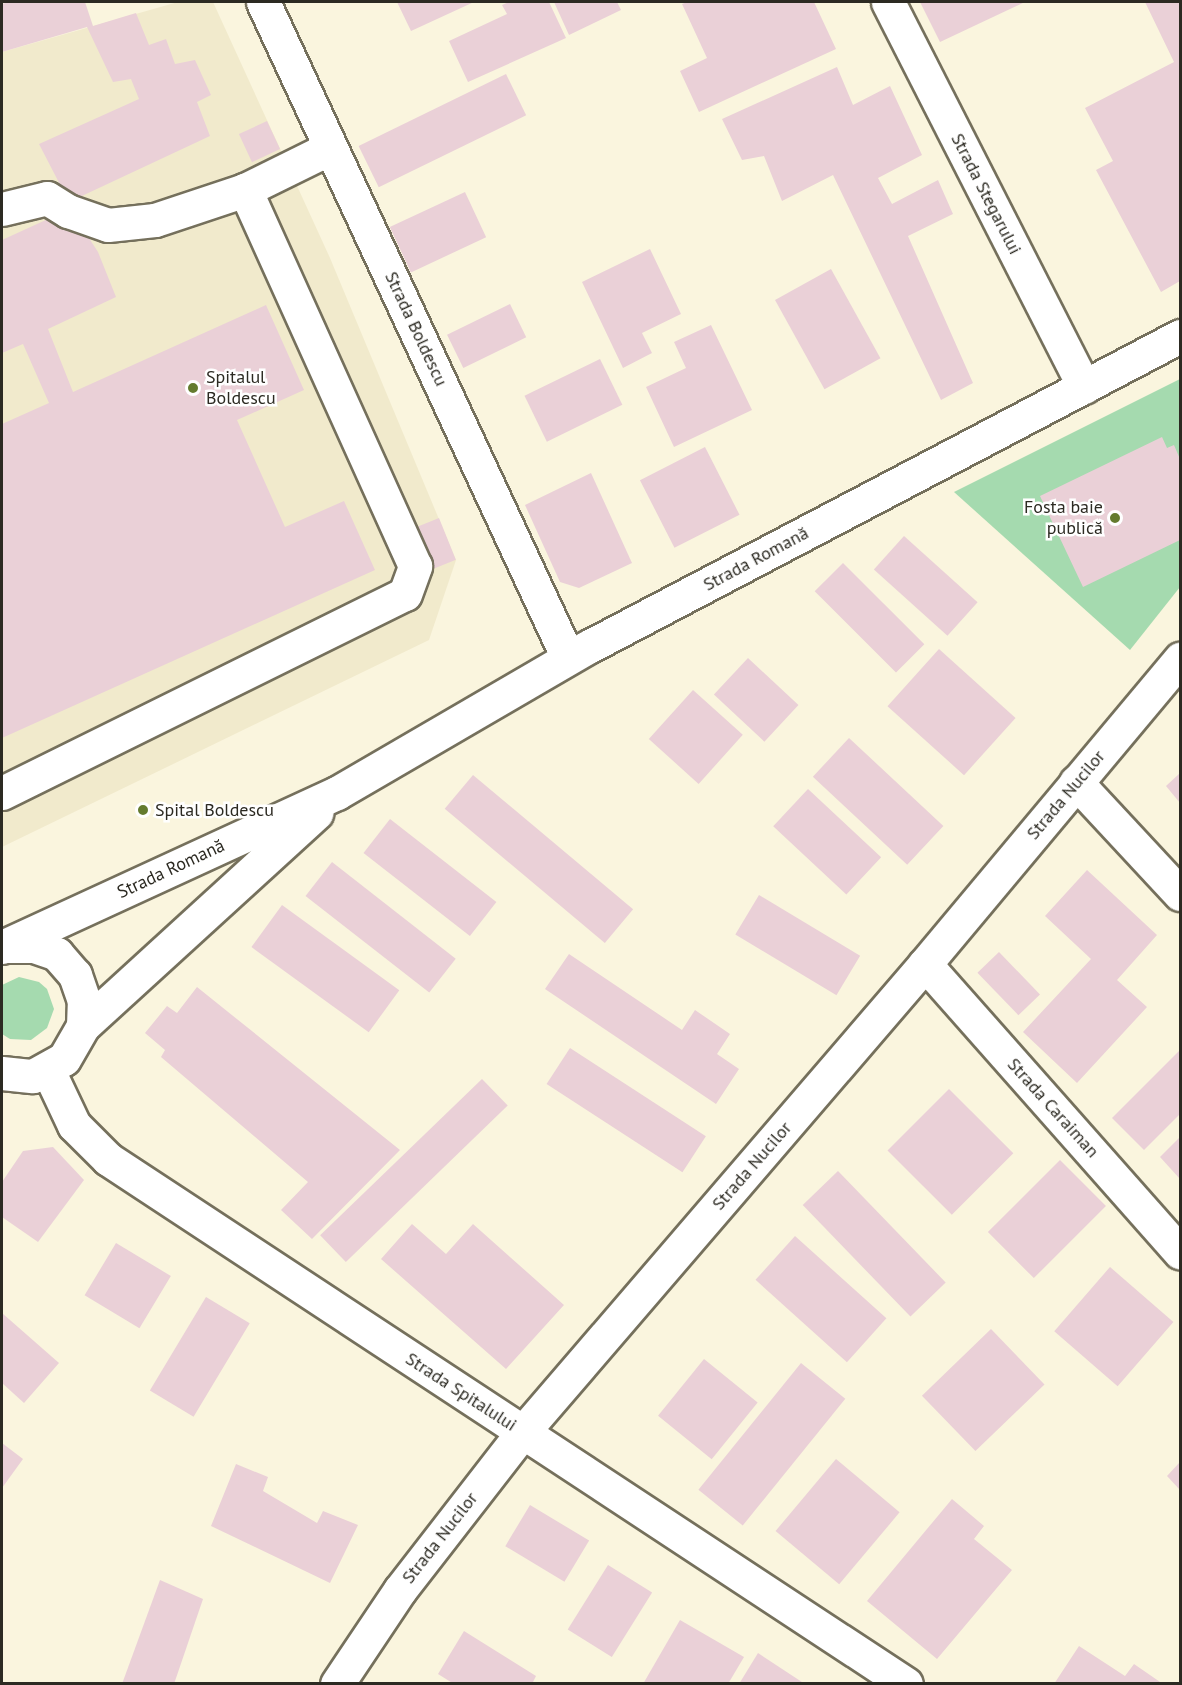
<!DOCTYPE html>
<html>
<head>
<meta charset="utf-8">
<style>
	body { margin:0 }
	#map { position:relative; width:1182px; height:1685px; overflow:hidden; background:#faf5de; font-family:"PT Sans",sans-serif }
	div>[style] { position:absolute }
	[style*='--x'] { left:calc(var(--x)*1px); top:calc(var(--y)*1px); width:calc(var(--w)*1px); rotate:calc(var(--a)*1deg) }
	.built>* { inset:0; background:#f1eacc }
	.green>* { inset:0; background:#a5daaf }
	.building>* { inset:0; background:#ead0d7; transform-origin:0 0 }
	.roads { filter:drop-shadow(2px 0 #75705c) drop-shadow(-2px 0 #75705c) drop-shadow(0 2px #75705c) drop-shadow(0 -2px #75705c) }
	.minor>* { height:33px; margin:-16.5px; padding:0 16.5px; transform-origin:16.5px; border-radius:16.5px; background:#fff }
	.dots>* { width:16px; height:16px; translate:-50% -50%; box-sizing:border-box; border:3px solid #fff; border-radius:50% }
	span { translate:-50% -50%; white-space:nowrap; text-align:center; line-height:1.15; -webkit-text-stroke:5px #fff; paint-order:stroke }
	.street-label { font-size:18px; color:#2c2a22 }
	.poi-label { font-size:18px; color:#2c2a22 }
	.left { translate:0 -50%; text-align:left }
	.right { translate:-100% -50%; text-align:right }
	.frame { position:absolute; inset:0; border:3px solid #2c2a22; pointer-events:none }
</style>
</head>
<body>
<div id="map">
	<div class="built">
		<i style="clip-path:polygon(178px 2px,213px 2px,330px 258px,456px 560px,429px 640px,2px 847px,2px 52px)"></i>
	</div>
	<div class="green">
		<i style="clip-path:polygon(1180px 379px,1180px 587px,1130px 650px,954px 492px)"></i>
		<i style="clip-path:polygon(19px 977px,39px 982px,47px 989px,54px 1009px,47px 1028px,31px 1040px,10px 1039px,2px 1034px,2px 985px)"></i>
	</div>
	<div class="building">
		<i style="clip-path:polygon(9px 2px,85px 2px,93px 26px,136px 13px,149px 45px,166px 39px,175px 64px,195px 60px,211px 95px,197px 102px,210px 136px,69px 202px,39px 144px,139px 99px,131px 79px,113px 82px,87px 27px,2px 52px,2px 4px)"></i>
		<i style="clip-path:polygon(397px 2px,474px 2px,411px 31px)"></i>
		<i style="clip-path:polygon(509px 2px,549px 2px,566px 38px,468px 82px,449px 41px,507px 14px,502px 5px)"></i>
		<i style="clip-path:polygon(554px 2px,617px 2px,621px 10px,569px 35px)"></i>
		<i style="clip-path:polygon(687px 2px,814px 2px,836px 49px,699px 112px,680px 71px,707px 58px,682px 4px)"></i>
		<i style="clip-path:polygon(920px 2px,1025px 2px,940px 42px)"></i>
		<i style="clip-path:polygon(1145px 2px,1180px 2px,1180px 281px,1161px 292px,1096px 170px,1113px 161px,1085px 108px,1174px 62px)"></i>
		<i style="clip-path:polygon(837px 67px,853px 105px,890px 86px,922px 155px,878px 178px,892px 204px,938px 180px,953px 214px,908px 236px,973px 383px,941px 400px,833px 175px,782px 201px,764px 156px,742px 160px,722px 119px)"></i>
		<i style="left:506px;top:74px;width:46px;height:164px;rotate:64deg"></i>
		<i style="left:267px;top:121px;width:31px;height:31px;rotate:65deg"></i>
		<i style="left:465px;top:192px;width:50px;height:83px;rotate:65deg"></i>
		<i style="clip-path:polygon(48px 219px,85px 232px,98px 252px,116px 297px,48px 329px,73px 392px,266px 305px,304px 390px,237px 420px,285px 527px,344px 501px,375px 570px,2px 738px,2px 424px,49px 403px,23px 344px,2px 353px,2px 240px)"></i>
		<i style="clip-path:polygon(650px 249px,681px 314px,642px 333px,652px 353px,623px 368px,582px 282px)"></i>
		<i style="left:831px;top:269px;width:102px;height:64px;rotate:61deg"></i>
		<i style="left:510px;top:304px;width:37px;height:70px;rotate:64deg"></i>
		<i style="clip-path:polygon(711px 325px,752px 410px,674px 447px,646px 387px,686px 368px,674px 342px)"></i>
		<i style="left:600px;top:359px;width:51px;height:84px;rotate:64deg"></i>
		<i style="clip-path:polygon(1162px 437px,1167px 448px,1174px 445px,1180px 459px,1180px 540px,1083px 587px,1040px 496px)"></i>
		<i style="left:705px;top:447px;width:76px;height:73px;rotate:63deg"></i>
		<i style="clip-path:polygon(591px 473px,632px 563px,579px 588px,560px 582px,525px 505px)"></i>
		<i style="left:439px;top:518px;width:45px;height:26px;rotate:68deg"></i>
		<i style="left:904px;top:536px;width:99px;height:45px;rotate:42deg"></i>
		<i style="left:843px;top:563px;width:115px;height:40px;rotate:45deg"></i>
		<i style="left:939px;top:649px;width:103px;height:77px;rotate:42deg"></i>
		<i style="left:748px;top:658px;width:69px;height:50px;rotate:43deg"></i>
		<i style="left:693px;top:690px;width:67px;height:66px;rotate:42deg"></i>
		<i style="left:849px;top:738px;width:129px;height:53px;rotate:43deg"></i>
		<i style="clip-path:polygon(1180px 773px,1180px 803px,1166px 786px)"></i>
		<i style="left:473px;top:775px;width:209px;height:44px;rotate:40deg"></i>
		<i style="left:808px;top:789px;width:100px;height:51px;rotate:43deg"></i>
		<i style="left:390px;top:819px;width:135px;height:43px;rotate:38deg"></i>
		<i style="left:332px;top:862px;width:157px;height:43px;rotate:38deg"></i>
		<i style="clip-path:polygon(1087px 870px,1157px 935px,1117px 980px,1147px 1007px,1077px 1083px,1023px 1032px,1091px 959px,1045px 916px)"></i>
		<i style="left:759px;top:895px;width:118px;height:46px;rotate:31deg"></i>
		<i style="left:282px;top:905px;width:145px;height:52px;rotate:36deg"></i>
		<i style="left:999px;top:952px;width:59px;height:30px;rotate:46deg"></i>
		<i style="clip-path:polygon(569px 954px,682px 1030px,695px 1010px,730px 1034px,717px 1054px,739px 1069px,716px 1104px,545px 989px)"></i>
		<i style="clip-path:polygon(197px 987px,400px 1150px,312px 1239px,281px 1210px,308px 1182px,161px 1057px,165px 1050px,145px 1033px,167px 1006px,177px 1013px)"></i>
		<i style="left:570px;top:1048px;width:162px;height:43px;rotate:33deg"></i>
		<i style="clip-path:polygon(1180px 1050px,1180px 1114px,1144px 1150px,1112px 1118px)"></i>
		<i style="left:482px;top:1079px;width:37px;height:225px;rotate:46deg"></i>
		<i style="left:949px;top:1089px;width:91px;height:87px;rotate:45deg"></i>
		<i style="clip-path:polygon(1180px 1137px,1180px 1179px,1160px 1157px)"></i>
		<i style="clip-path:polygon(53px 1147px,84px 1180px,38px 1242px,2px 1217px,2px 1182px,23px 1151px)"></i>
		<i style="left:1060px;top:1160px;width:65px;height:102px;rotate:45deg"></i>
		<i style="left:838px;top:1171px;width:155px;height:49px;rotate:46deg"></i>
		<i style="clip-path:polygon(412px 1224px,446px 1254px,473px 1224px,564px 1305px,506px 1369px,381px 1259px)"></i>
		<i style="left:795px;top:1236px;width:123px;height:59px;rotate:42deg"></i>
		<i style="left:116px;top:1243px;width:64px;height:61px;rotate:31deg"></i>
		<i style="left:1110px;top:1267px;width:84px;height:85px;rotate:41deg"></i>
		<i style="left:206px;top:1297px;width:51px;height:109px;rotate:31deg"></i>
		<i style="clip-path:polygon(2px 1313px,59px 1363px,24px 1403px,2px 1383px)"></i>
		<i style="left:991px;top:1329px;width:77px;height:96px;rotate:46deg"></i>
		<i style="left:704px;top:1359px;width:69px;height:73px;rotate:39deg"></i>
		<i style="left:801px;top:1363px;width:57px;height:163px;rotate:39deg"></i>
		<i style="clip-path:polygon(2px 1443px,23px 1459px,2px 1488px)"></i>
		<i style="left:836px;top:1459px;width:83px;height:94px;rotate:40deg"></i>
		<i style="clip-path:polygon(1180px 1462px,1180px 1490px,1167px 1476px)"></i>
		<i style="clip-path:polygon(236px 1464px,268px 1477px,263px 1491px,317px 1523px,323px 1511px,358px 1525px,330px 1583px,211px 1526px)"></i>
		<i style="clip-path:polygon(952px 1499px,984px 1526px,974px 1539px,1012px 1570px,937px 1659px,867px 1601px)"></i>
		<i style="left:530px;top:1505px;width:69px;height:48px;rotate:31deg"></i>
		<i style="left:608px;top:1565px;width:52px;height:76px;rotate:32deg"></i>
		<i style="clip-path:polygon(160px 1580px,203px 1599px,174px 1684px,122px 1684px)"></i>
		<i style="clip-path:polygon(680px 1620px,744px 1657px,728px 1684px,643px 1684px)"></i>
		<i style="clip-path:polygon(464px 1631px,536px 1676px,532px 1684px,454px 1684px,438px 1674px)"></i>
		<i style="clip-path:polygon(1079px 1646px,1125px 1676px,1134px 1664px,1163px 1684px,1054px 1684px)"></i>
		<i style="clip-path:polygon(758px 1653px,805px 1684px,739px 1684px)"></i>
	</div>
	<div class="roads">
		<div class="minor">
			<i style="--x:263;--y:2;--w:723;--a:65.06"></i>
			<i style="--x:888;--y:2;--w:432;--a:63"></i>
			<i style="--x:2;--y:209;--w:46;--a:-13.7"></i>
			<i style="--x:47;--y:198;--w:25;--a:32"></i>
			<i style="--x:68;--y:211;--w:42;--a:19.3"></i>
			<i style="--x:108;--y:225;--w:47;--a:-6.1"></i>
			<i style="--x:155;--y:220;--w:95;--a:-18.4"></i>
			<i style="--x:245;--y:190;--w:95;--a:-26.3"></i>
			<i style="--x:1076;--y:782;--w:153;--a:47.1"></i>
			<i style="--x:2;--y:793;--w:449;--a:-26.3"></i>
			<i style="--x:405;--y:594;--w:30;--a:-70"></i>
			<i style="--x:415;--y:566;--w:413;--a:-114.3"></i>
			<i style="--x:2;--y:947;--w:369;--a:-24.7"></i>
			<i style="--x:337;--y:793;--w:290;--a:-30.2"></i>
			<i style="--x:588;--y:647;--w:669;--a:-27.71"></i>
			<i style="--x:925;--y:964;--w:385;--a:48.5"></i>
			<i style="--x:83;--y:1026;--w:316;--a:-42.4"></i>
			<i style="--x:48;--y:1070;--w:61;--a:64.7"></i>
			<i style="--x:74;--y:1125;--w:48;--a:45"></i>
			<i style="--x:108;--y:1159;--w:955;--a:33.34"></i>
			<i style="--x:2;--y:1073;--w:31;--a:6"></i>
			<i style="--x:33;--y:1076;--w:35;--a:-29"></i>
			<i style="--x:64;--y:1059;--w:38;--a:-60"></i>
			<i style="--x:83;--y:1026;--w:25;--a:-88"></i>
			<i style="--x:84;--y:1001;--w:28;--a:-109"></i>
			<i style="--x:75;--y:975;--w:28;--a:-131"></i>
			<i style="--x:57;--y:954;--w:24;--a:-161"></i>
			<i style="--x:34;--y:946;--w:30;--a:180"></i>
			<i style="--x:337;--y:1684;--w:113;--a:-56.2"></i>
			<i style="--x:400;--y:1590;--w:199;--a:-52.2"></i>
			<i style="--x:522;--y:1433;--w:618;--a:-49.33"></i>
			<i style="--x:925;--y:964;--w:398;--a:-50.1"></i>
		</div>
	</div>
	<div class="dots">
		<i style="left:193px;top:388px;background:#647b2e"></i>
		<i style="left:1115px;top:518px;background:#647b2e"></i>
		<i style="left:143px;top:810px;background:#647b2e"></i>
	</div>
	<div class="street-label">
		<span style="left:986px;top:194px;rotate:63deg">Strada Stegarului</span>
		<span style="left:416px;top:329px;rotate:65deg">Strada Boldescu</span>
		<span style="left:756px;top:559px;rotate:-28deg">Strada Romană</span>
		<span style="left:1066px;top:795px;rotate:-50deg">Strada Nucilor</span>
		<span style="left:171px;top:869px;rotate:-25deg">Strada Romană</span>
		<span style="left:1053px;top:1108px;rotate:48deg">Strada Caraiman</span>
		<span style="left:752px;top:1166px;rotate:-49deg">Strada Nucilor</span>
		<span style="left:461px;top:1392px;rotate:33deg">Strada Spitalului</span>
		<span style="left:440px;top:1538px;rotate:-52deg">Strada Nucilor</span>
	</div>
	<div class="poi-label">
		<span class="left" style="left:206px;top:388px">Spitalul<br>Boldescu</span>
		<span class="right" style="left:1103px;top:518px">Fosta baie<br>publică</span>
		<span class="left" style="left:155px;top:810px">Spital Boldescu</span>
	</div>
	<div class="frame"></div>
</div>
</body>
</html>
